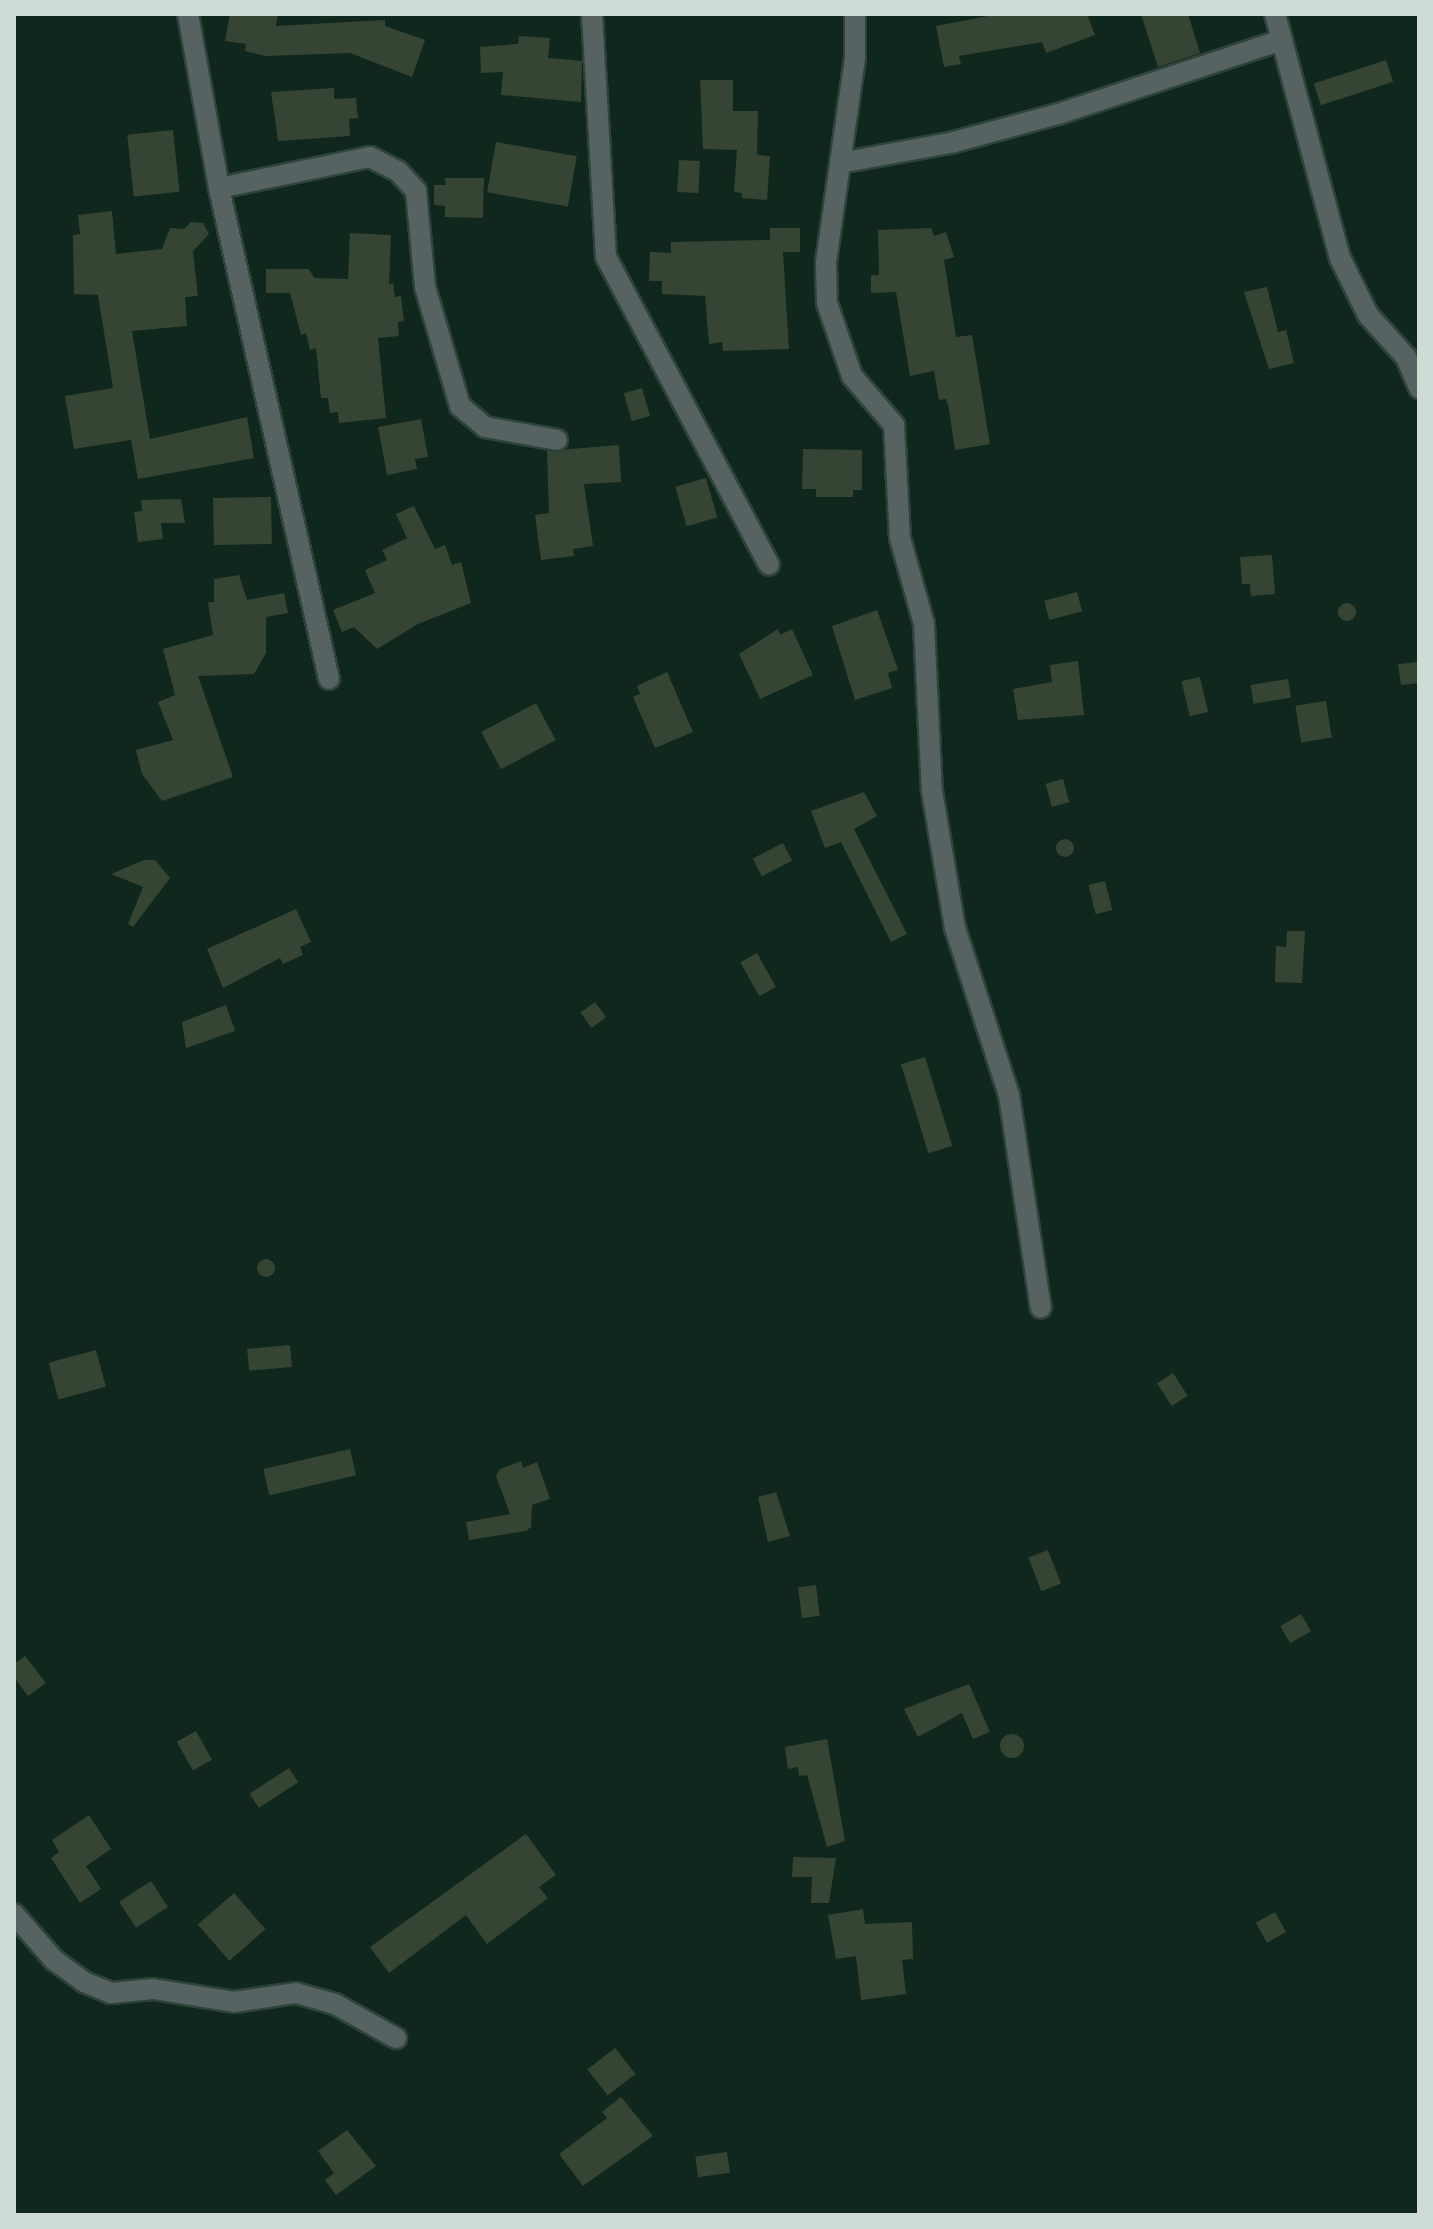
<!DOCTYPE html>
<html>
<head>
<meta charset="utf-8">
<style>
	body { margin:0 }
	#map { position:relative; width:1433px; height:2229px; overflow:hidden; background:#0f271d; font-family:"Space Grotesk",sans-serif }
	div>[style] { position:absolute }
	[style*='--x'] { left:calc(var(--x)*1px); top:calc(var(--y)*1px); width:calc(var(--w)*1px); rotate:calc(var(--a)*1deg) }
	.building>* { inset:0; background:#364533; transform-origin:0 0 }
	.round { border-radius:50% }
	.roads { filter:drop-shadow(2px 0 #2e443a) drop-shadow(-2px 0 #2e443a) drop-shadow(0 2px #2e443a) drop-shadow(0 -2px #2e443a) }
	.minor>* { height:20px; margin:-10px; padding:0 10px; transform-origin:10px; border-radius:10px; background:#566362 }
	span { translate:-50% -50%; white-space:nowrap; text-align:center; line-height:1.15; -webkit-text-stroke:8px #050d09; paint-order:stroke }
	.frame { position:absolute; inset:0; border:16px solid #cedcd5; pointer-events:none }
</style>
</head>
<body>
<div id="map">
	<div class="building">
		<i style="clip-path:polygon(230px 14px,278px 14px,276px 26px,385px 20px,385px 26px,425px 40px,412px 77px,350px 53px,266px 56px,245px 51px,246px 44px,225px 41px)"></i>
		<i style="clip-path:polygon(998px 14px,1087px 14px,1095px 35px,1046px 53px,1042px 42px,959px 56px,961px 64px,944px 67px,936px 26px)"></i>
		<i style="clip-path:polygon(1141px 14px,1188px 14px,1200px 53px,1158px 67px)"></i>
		<i style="clip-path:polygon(519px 36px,550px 38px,548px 58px,582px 61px,581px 102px,501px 95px,503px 72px,481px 73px,480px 47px,518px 44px)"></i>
		<i style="left:1386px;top:60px;width:23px;height:76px;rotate:72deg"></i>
		<i style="clip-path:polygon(700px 80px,733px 80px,733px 111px,758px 111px,757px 155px,770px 156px,767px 200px,742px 198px,742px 193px,734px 192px,737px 150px,703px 149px)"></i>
		<i style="clip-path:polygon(334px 88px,334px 99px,356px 98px,358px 118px,349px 119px,350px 136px,278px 141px,271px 92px)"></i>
		<i style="left:173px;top:130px;width:62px;height:46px;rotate:84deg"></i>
		<i style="left:496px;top:142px;width:82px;height:51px;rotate:10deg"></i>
		<i style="left:679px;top:160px;width:21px;height:32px;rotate:3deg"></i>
		<i style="clip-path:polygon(445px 178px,484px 178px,483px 218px,445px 217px,445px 206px,434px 205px,434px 185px,446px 185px)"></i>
		<i style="clip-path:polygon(112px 211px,116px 254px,162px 249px,170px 228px,184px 229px,191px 222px,203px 223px,209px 234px,193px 251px,198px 296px,185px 297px,187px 326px,132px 331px,150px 439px,247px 417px,254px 458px,138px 479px,131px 440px,74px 449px,65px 396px,113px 388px,98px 295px,74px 294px,73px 235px,80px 234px,78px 215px)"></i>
		<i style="clip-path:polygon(770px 228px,800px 228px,800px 252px,783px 252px,789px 349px,723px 351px,722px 342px,709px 344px,705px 296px,662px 294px,662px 281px,649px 281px,650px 252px,671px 253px,671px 242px,770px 240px)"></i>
		<i style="clip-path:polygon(931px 228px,934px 236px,946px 232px,954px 257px,944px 260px,956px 337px,972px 335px,990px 444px,955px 450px,949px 409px,946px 399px,939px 400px,934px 371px,910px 376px,896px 292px,871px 293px,871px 275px,879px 275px,878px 230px)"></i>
		<i style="clip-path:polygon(350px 233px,391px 235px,389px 284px,393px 283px,395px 297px,401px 296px,404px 321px,398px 322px,399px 336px,378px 338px,386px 418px,339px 423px,338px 412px,330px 413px,328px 398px,321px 398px,316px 348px,310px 350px,306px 333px,301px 335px,290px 293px,266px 293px,266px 269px,309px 269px,314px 278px,348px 279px)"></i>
		<i style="clip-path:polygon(1267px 287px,1278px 332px,1286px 330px,1294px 363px,1269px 369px,1244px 292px)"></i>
		<i style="left:642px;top:388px;width:29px;height:19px;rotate:74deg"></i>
		<i style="clip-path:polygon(421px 419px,428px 457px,415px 459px,417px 469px,387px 475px,378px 427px)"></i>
		<i style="clip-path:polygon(619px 445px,621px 482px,584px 484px,593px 546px,573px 549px,574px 556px,541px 560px,535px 515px,549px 513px,547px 451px)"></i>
		<i style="clip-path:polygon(803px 449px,862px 450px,862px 490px,853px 490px,853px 497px,816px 497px,816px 489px,802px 489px)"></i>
		<i style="left:706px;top:478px;width:41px;height:32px;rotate:74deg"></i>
		<i style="left:271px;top:497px;width:47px;height:58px;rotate:89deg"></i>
		<i style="clip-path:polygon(181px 499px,185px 523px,161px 523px,163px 539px,138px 542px,134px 512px,142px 511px,141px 500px)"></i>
		<i style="clip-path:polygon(414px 506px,435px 549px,445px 545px,452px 565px,461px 562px,471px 603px,418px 624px,377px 649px,354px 627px,342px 632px,333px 610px,375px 593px,365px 570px,387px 560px,382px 550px,407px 538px,396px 514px)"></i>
		<i style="clip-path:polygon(1272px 555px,1275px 594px,1251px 596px,1250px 584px,1242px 584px,1240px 557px)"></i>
		<i style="clip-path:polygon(239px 575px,247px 600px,284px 593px,288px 613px,266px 617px,266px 653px,254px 674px,198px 676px,233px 777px,162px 801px,142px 774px,136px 750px,173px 740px,158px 702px,175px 695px,163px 649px,213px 635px,208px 602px,214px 602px,214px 579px)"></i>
		<i style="left:1077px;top:592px;width:20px;height:34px;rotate:75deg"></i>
		<i class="round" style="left:1338px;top:603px;width:18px;height:18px"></i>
		<i style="clip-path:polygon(877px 610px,898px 670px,888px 673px,892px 688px,855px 700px,832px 626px)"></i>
		<i style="clip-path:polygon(778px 629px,780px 635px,792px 629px,813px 675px,760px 699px,739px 654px)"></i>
		<i style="clip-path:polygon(1078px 661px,1084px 715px,1018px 720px,1013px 689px,1052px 682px,1050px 665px)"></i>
		<i style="clip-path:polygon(1419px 662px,1419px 683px,1401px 685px,1398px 664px)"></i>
		<i style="clip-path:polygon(667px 672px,693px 732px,655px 748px,633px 697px,640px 694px,637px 686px)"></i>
		<i style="left:1200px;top:677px;width:36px;height:19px;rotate:77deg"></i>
		<i style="left:1288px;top:679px;width:19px;height:38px;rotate:81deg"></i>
		<i style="left:1326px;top:701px;width:37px;height:31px;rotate:81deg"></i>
		<i style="left:536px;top:703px;width:42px;height:62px;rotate:62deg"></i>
		<i style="left:1063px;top:779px;width:24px;height:18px;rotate:75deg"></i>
		<i style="clip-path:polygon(864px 792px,877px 816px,854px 829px,907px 934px,891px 942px,841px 842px,825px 848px,811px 811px)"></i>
		<i class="round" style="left:1056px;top:839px;width:18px;height:18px"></i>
		<i style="left:783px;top:843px;width:20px;height:34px;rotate:63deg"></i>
		<i style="clip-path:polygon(144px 860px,155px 860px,170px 878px,133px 927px,128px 924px,143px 887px,111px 874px)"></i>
		<i style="left:1105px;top:881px;width:30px;height:17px;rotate:76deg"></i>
		<i style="clip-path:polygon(296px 909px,311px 942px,300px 947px,303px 955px,283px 964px,280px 958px,223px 988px,207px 949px)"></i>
		<i style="clip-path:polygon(1287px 931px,1305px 931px,1302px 983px,1275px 982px,1276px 946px,1286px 947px)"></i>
		<i style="left:757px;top:953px;width:39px;height:19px;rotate:61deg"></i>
		<i style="left:595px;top:1002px;width:19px;height:18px;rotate:54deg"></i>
		<i style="clip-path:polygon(226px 1005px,235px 1031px,186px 1048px,182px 1022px)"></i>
		<i style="left:925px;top:1057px;width:93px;height:25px;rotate:73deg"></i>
		<i class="round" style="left:257px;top:1259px;width:18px;height:18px"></i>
		<i style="left:290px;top:1345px;width:22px;height:43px;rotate:85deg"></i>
		<i style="left:96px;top:1350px;width:38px;height:49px;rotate:75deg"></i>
		<i style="left:1173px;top:1373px;width:27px;height:19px;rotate:57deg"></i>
		<i style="left:350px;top:1449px;width:27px;height:89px;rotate:77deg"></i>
		<i style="clip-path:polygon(521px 1461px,523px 1468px,537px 1462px,550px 1499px,532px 1505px,531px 1527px,526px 1531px,469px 1540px,466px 1522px,510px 1514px,496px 1476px,500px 1469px)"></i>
		<i style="clip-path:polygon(776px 1492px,790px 1536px,768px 1542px,758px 1497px)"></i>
		<i style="left:1048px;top:1550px;width:36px;height:21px;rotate:69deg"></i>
		<i style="left:816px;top:1585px;width:31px;height:18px;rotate:83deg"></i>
		<i style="left:1301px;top:1614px;width:20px;height:24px;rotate:60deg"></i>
		<i style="clip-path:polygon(25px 1656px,46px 1683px,28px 1696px,14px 1677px,14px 1664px)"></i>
		<i style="clip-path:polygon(969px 1684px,990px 1732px,973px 1739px,962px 1713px,918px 1737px,904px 1709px)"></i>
		<i style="left:196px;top:1731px;width:33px;height:22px;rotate:61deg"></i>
		<i class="round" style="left:1000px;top:1734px;width:24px;height:24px"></i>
		<i style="clip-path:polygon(827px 1739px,845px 1841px,827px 1847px,807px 1775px,799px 1776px,798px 1767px,788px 1769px,785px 1747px)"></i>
		<i style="left:289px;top:1768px;width:17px;height:47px;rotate:57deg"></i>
		<i style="clip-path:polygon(89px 1815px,111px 1849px,86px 1866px,101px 1889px,80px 1903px,51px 1858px,59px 1852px,52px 1840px)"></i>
		<i style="clip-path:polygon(526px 1834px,556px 1875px,539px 1887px,548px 1898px,487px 1944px,466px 1915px,389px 1973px,370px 1947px)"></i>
		<i style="clip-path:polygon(793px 1857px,836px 1858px,829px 1903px,811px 1903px,812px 1877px,792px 1877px)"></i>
		<i style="left:151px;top:1881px;width:31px;height:38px;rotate:57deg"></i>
		<i style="left:234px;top:1893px;width:48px;height:48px;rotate:49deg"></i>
		<i style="clip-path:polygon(863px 1909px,865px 1924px,912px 1922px,913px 1959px,902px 1960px,906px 1994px,861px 2000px,856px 1956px,836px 1959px,828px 1915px)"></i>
		<i style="left:1275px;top:1912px;width:23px;height:22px;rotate:61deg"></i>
		<i style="left:615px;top:2048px;width:33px;height:35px;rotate:52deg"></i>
		<i style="clip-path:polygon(621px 2097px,653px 2136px,583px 2186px,559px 2154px,607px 2118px,602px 2112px)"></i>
		<i style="clip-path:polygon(347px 2130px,376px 2166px,336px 2195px,325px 2180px,334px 2173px,318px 2151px)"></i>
		<i style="left:727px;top:2152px;width:21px;height:32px;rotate:82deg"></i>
	</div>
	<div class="roads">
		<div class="minor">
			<i style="--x:188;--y:14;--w:177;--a:79.9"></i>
			<i style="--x:219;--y:188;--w:503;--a:77.37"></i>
			<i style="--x:592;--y:14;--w:243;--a:86.7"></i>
			<i style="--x:606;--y:257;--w:348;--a:62.1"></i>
			<i style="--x:855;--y:14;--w:44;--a:90"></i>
			<i style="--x:855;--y:58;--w:207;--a:98.1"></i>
			<i style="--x:826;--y:263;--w:40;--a:88.6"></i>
			<i style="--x:827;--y:303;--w:77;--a:71.1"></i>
			<i style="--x:852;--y:376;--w:65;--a:49.4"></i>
			<i style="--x:894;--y:425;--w:113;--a:87"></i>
			<i style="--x:900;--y:538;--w:89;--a:74.4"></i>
			<i style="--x:924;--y:624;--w:167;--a:87.3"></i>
			<i style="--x:932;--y:791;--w:139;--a:80.5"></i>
			<i style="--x:955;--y:928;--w:176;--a:72.1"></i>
			<i style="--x:1009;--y:1095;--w:215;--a:81.5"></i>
			<i style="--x:1275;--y:14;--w:253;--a:75.1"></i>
			<i style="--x:1340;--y:258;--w:64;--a:63.8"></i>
			<i style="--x:1368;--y:315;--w:57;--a:47.9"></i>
			<i style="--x:1406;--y:357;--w:34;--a:67"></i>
			<i style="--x:840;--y:163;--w:116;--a:-10.4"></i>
			<i style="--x:954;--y:142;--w:108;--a:-15.1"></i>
			<i style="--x:1058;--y:114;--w:236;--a:-18.3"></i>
			<i style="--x:219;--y:188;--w:154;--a:-11.6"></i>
			<i style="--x:370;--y:157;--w:31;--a:27"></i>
			<i style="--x:398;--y:171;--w:27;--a:48"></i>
			<i style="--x:416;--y:191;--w:96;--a:84.6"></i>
			<i style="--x:425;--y:287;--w:124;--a:73.6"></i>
			<i style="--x:460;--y:406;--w:33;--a:40"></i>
			<i style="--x:485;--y:427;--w:73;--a:10.2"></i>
			<i style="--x:14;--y:1914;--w:61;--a:49"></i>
			<i style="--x:54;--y:1960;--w:37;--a:36"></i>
			<i style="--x:84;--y:1982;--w:29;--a:22"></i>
			<i style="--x:111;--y:1993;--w:42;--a:-5.4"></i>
			<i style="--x:153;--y:1989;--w:82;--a:9.1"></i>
			<i style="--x:234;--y:2002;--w:63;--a:-8.3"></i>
			<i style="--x:296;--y:1993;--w:41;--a:15.8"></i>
			<i style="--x:335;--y:2004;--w:70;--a:29.1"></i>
		</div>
	</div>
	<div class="frame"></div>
</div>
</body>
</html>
